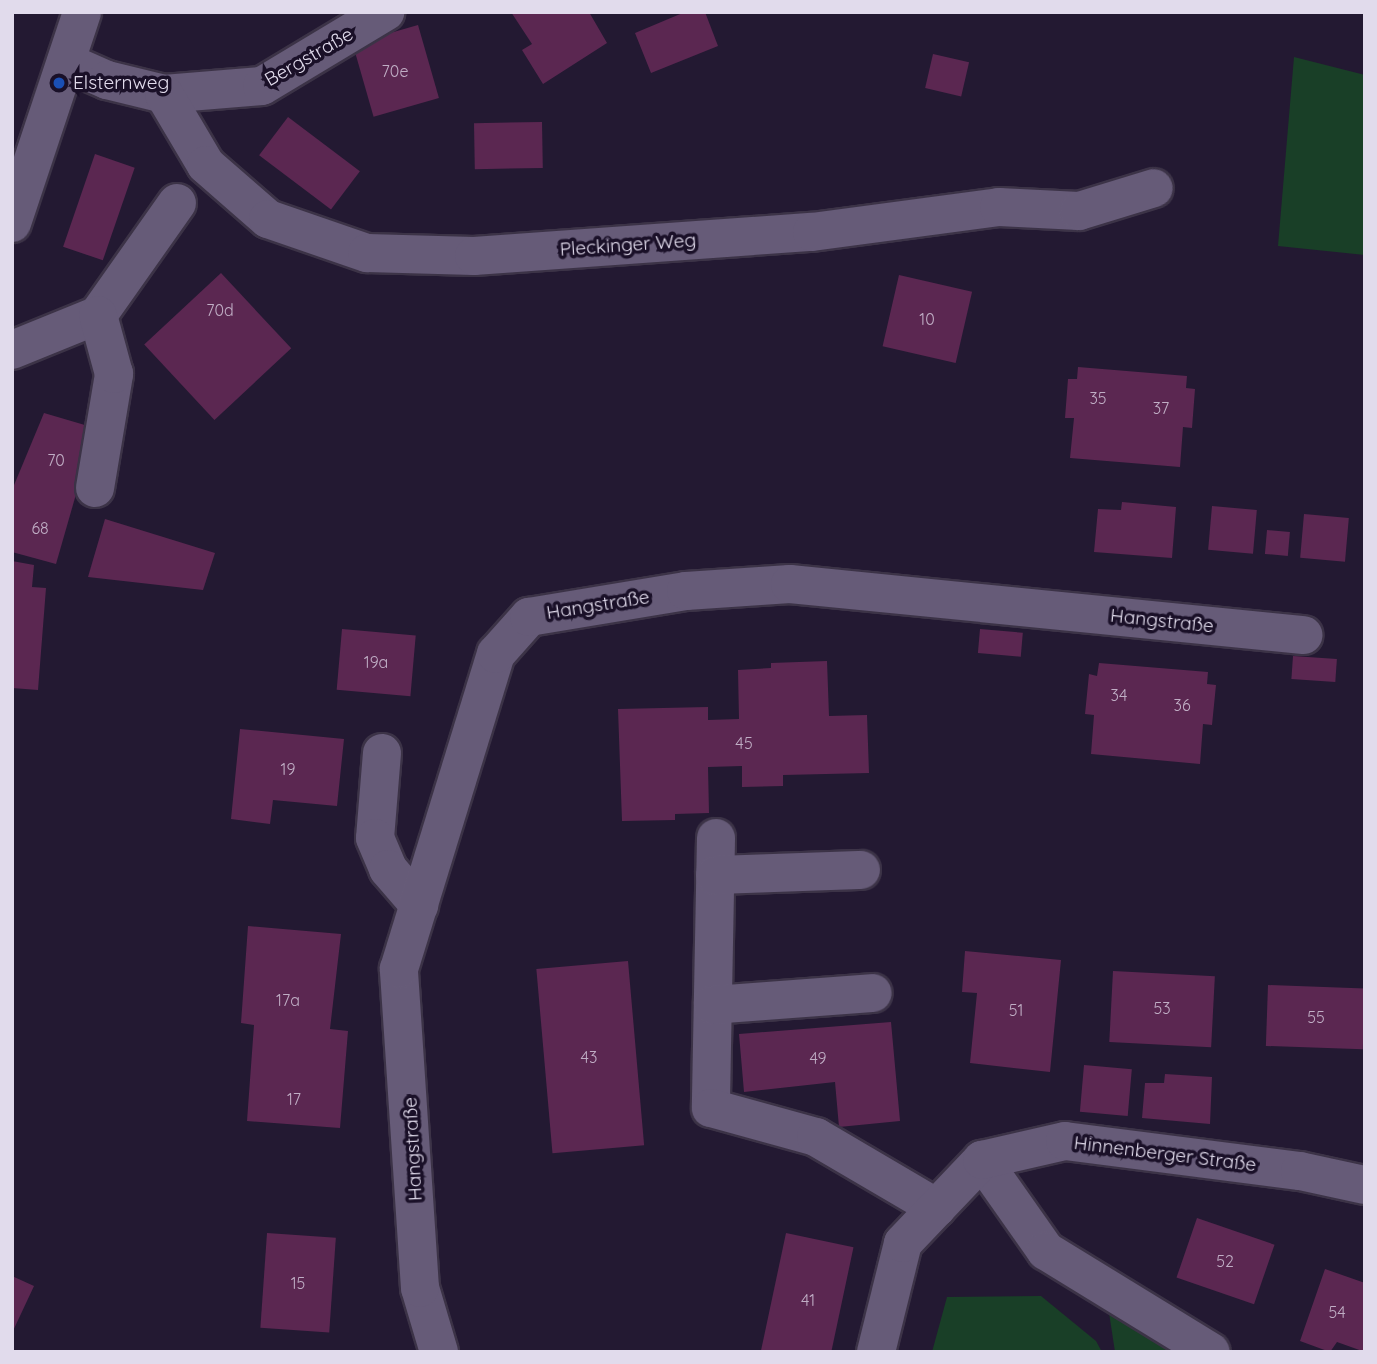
<!DOCTYPE html>
<html>
<head>
<meta charset="utf-8">
<style>
	body { margin:0 }
	#map { position:relative; width:1377px; height:1364px; overflow:hidden; background:#231932; font-family:Quicksand,sans-serif }
	div>[style] { position:absolute }
	[style*='--x'] { left:calc(var(--x)*1px); top:calc(var(--y)*1px); width:calc(var(--w)*1px); rotate:calc(var(--a)*1deg) }
	.green>* { inset:0; background:#193f27 }
	.building>* { inset:0; background:#5b2751; transform-origin:0 0 }
	.roads { filter:drop-shadow(2px 0 #3c3347) drop-shadow(-2px 0 #3c3347) drop-shadow(0 2px #3c3347) drop-shadow(0 -2px #3c3347) }
	.minor>* { height:38px; margin:-19px; padding:0 19px; transform-origin:19px; border-radius:19px; background:#665b78 }
	.dots>* { width:19px; height:19px; translate:-50% -50%; box-sizing:border-box; border:4px solid #1a1028; border-radius:50% }
	span { translate:-50% -50%; white-space:nowrap; text-align:center; line-height:1.15; -webkit-text-stroke:7px #1a1028; paint-order:stroke }
	.number-label { font-size:16px; color:#c0aec5 }
	.number-label span { -webkit-text-stroke-width:0 }
	.street-label { font-size:19px; color:#e1dbec }
	.poi-label { font-size:19px; color:#e1dbec }
	.left { translate:0 -50%; text-align:left }
	.frame { position:absolute; inset:0; border:14px solid #e1dbec; pointer-events:none }
</style>
</head>
<body>
<div id="map">
	<div class="green">
		<i style="clip-path:polygon(1294px 57px,1365px 75px,1365px 255px,1278px 246px)"></i>
		<i style="clip-path:polygon(1041px 1296px,1096px 1341px,1102px 1352px,932px 1352px,947px 1297px)"></i>
		<i style="clip-path:polygon(1108px 1306px,1175px 1352px,1115px 1352px)"></i>
	</div>
	<div class="building">
		<i style="clip-path:polygon(511px 12px,589px 12px,607px 43px,543px 84px,522px 50px,532px 44px)"></i>
		<i style="clip-path:polygon(685px 12px,705px 12px,718px 46px,651px 73px,635px 33px)"></i>
		<i style="left:418px;top:25px;width:76px;height:68px;rotate:74deg"></i>
		<i style="left:933px;top:54px;width:37px;height:35px;rotate:13deg"></i>
		<i style="left:288px;top:117px;width:90px;height:48px;rotate:37deg"></i>
		<i style="left:542px;top:122px;width:46px;height:68px;rotate:89deg"></i>
		<i style="left:95px;top:154px;width:42px;height:98px;rotate:19deg"></i>
		<i style="left:221px;top:273px;width:103px;height:105px;rotate:47deg"></i>
		<i style="left:899px;top:275px;width:75px;height:73px;rotate:13deg"></i>
		<i style="clip-path:polygon(1078px 367px,1187px 376px,1186px 388px,1195px 389px,1192px 428px,1183px 427px,1180px 467px,1070px 458px,1074px 418px,1065px 418px,1068px 379px,1077px 379px)"></i>
		<i style="clip-path:polygon(44px 413px,95px 428px,56px 564px,12px 552px,12px 490px)"></i>
		<i style="clip-path:polygon(1122px 502px,1176px 507px,1172px 558px,1094px 552px,1098px 509px,1121px 510px)"></i>
		<i style="left:1212px;top:506px;width:45px;height:44px;rotate:5deg"></i>
		<i style="left:1304px;top:514px;width:45px;height:44px;rotate:5deg"></i>
		<i style="clip-path:polygon(105px 519px,215px 553px,203px 590px,88px 577px)"></i>
		<i style="left:1267px;top:530px;width:23px;height:24px;rotate:5deg"></i>
		<i style="clip-path:polygon(12px 561px,34px 565px,32px 587px,46px 588px,38px 690px,12px 688px)"></i>
		<i style="left:342px;top:629px;width:74px;height:61px;rotate:5deg"></i>
		<i style="left:980px;top:629px;width:43px;height:24px;rotate:5deg"></i>
		<i style="left:1293px;top:656px;width:44px;height:23px;rotate:4deg"></i>
		<i style="clip-path:polygon(827px 661px,829px 716px,867px 715px,869px 773px,783px 775px,783px 786px,742px 787px,742px 766px,708px 767px,709px 813px,675px 814px,675px 820px,622px 821px,618px 709px,708px 707px,708px 720px,739px 719px,738px 670px,771px 668px,771px 663px)"></i>
		<i style="clip-path:polygon(1099px 663px,1208px 672px,1207px 684px,1216px 685px,1212px 725px,1203px 724px,1200px 764px,1091px 754px,1094px 715px,1085px 714px,1089px 674px,1097px 676px)"></i>
		<i style="clip-path:polygon(240px 729px,344px 739px,337px 806px,273px 800px,270px 824px,231px 819px)"></i>
		<i style="clip-path:polygon(248px 926px,341px 934px,330px 1029px,348px 1031px,340px 1128px,247px 1121px,254px 1025px,241px 1023px)"></i>
		<i style="clip-path:polygon(965px 951px,1061px 960px,1050px 1072px,970px 1063px,977px 993px,962px 992px)"></i>
		<i style="left:628px;top:961px;width:185px;height:92px;rotate:85deg"></i>
		<i style="left:1113px;top:971px;width:102px;height:71px;rotate:3deg"></i>
		<i style="left:1268px;top:985px;width:97px;height:61px;rotate:2deg"></i>
		<i style="clip-path:polygon(891px 1022px,900px 1121px,839px 1127px,835px 1082px,744px 1092px,739px 1034px)"></i>
		<i style="left:1084px;top:1065px;width:48px;height:47px;rotate:5deg"></i>
		<i style="clip-path:polygon(1165px 1074px,1212px 1077px,1210px 1124px,1142px 1118px,1145px 1083px,1164px 1083px)"></i>
		<i style="left:1197px;top:1218px;width:82px;height:63px;rotate:19deg"></i>
		<i style="left:267px;top:1233px;width:69px;height:95px;rotate:4deg"></i>
		<i style="left:786px;top:1233px;width:69px;height:122px;rotate:12deg"></i>
		<i style="clip-path:polygon(1325px 1269px,1365px 1283px,1365px 1352px,1337px 1342px,1330px 1352px,1300px 1341px)"></i>
		<i style="clip-path:polygon(12px 1276px,34px 1286px,12px 1333px)"></i>
	</div>
	<div class="roads">
		<div class="minor">
			<i style="--x:66;--y:62;--w:45;--a:23.7"></i>
			<i style="--x:107;--y:80;--w:59;--a:13.8"></i>
			<i style="--x:164;--y:94;--w:98;--a:-4.7"></i>
			<i style="--x:262;--y:86;--w:144;--a:-31"></i>
			<i style="--x:164;--y:94;--w:82;--a:59.4"></i>
			<i style="--x:206;--y:165;--w:82;--a:41.1"></i>
			<i style="--x:268;--y:219;--w:105;--a:19"></i>
			<i style="--x:367;--y:253;--w:107;--a:1.6"></i>
			<i style="--x:474;--y:256;--w:339;--a:-4.1"></i>
			<i style="--x:812;--y:232;--w:189;--a:-7.6"></i>
			<i style="--x:999;--y:207;--w:80;--a:2.9"></i>
			<i style="--x:1079;--y:211;--w:78;--a:-17"></i>
			<i style="--x:12;--y:223;--w:222;--a:-71.6"></i>
			<i style="--x:12;--y:350;--w:93;--a:-22.1"></i>
			<i style="--x:98;--y:315;--w:137;--a:-54.8"></i>
			<i style="--x:95;--y:488;--w:116;--a:-80.5"></i>
			<i style="--x:114;--y:374;--w:61;--a:-105.2"></i>
			<i style="--x:382;--y:753;--w:85;--a:94.7"></i>
			<i style="--x:375;--y:838;--w:34;--a:67"></i>
			<i style="--x:388;--y:869;--w:48;--a:49.3"></i>
			<i style="--x:716;--y:838;--w:270;--a:91.1"></i>
			<i style="--x:711;--y:1108;--w:109;--a:15.4"></i>
			<i style="--x:816;--y:1137;--w:140;--a:30.4"></i>
			<i style="--x:715;--y:875;--w:146;--a:-2"></i>
			<i style="--x:713;--y:1005;--w:160;--a:-4.3"></i>
			<i style="--x:982;--y:1160;--w:111;--a:54.9"></i>
			<i style="--x:1046;--y:1251;--w:193;--a:31.5"></i>
			<i style="--x:439;--y:1352;--w:67;--a:-106.5"></i>
			<i style="--x:420;--y:1288;--w:320;--a:-93.8"></i>
			<i style="--x:399;--y:969;--w:330;--a:-72.9"></i>
			<i style="--x:496;--y:654;--w:50;--a:-48.3"></i>
			<i style="--x:529;--y:617;--w:159;--a:-9.4"></i>
			<i style="--x:686;--y:591;--w:104;--a:-3.9"></i>
			<i style="--x:790;--y:584;--w:516;--a:5.68"></i>
			<i style="--x:876;--y:1352;--w:112;--a:-76.1"></i>
			<i style="--x:903;--y:1243;--w:115;--a:-46.4"></i>
			<i style="--x:982;--y:1160;--w:85;--a:-12.9"></i>
			<i style="--x:1065;--y:1141;--w:237;--a:7.3"></i>
			<i style="--x:1300;--y:1171;--w:66;--a:12.2"></i>
		</div>
	</div>
	<div class="dots">
		<i style="left:59px;top:83px;background:#1a4fb4"></i>
	</div>
	<div class="number-label">
		<span style="left:395px;top:71px">70e</span>
		<span style="left:220px;top:310px">70d</span>
		<span style="left:927px;top:319px">10</span>
		<span style="left:1098px;top:398px">35</span>
		<span style="left:1161px;top:408px">37</span>
		<span style="left:56px;top:460px">70</span>
		<span style="left:40px;top:528px">68</span>
		<span style="left:376px;top:662px">19a</span>
		<span style="left:1119px;top:695px">34</span>
		<span style="left:1182px;top:705px">36</span>
		<span style="left:744px;top:743px">45</span>
		<span style="left:288px;top:769px">19</span>
		<span style="left:288px;top:1000px">17a</span>
		<span style="left:1162px;top:1008px">53</span>
		<span style="left:1016px;top:1010px">51</span>
		<span style="left:1316px;top:1017px">55</span>
		<span style="left:589px;top:1057px">43</span>
		<span style="left:818px;top:1058px">49</span>
		<span style="left:294px;top:1099px">17</span>
		<span style="left:1225px;top:1261px">52</span>
		<span style="left:298px;top:1283px">15</span>
		<span style="left:808px;top:1300px">41</span>
		<span style="left:1337px;top:1312px">54</span>
	</div>
	<div class="street-label">
		<span style="left:309px;top:57px;rotate:-30deg">Bergstraße</span>
		<span style="left:628px;top:245px;rotate:-4deg">Pleckinger Weg</span>
		<span style="left:598px;top:605px;rotate:-9deg">Hangstraße</span>
		<span style="left:1162px;top:621px;rotate:6deg">Hangstraße</span>
		<span style="left:413px;top:1149px;rotate:-93deg">Hangstraße</span>
		<span style="left:1165px;top:1154px;rotate:7deg">Hinnenberger Straße</span>
	</div>
	<div class="poi-label">
		<span class="left" style="left:73px;top:83px">Elsternweg</span>
	</div>
	<div class="frame"></div>
</div>
</body>
</html>
